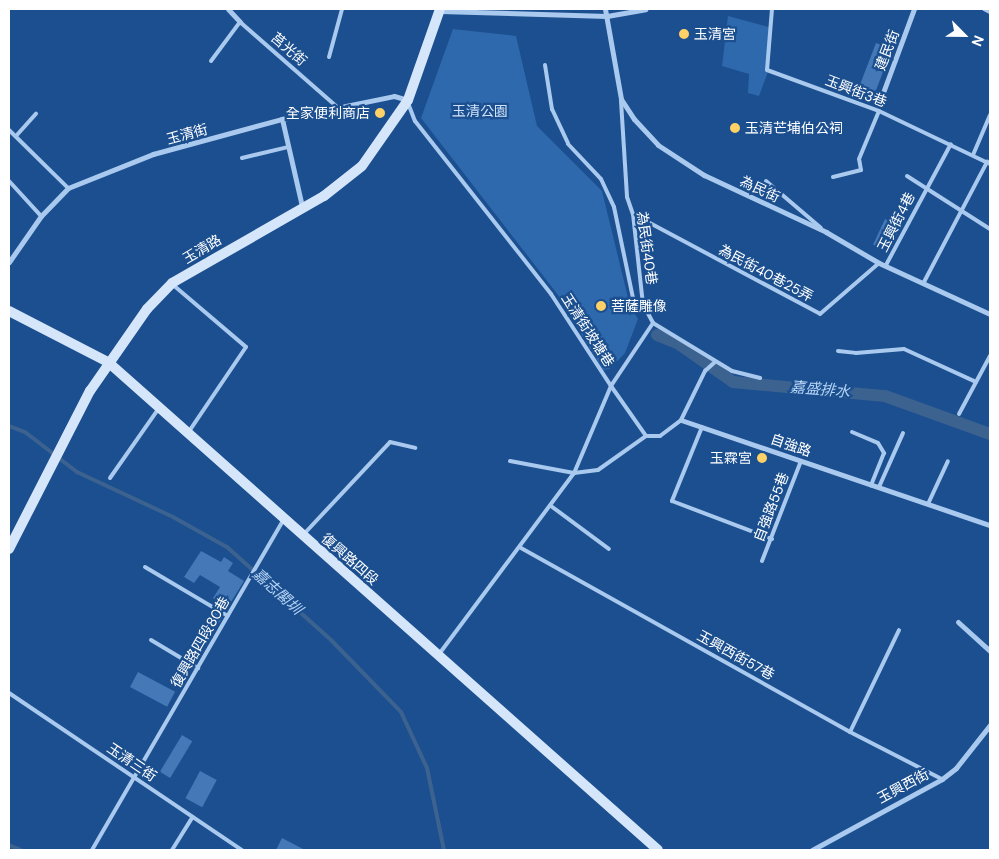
<!DOCTYPE html>
<html>
<head>
<meta charset="utf-8">
<style>
	body { margin:0 }
	#map { position:relative; width:999px; height:859px; overflow:hidden; background:#1b4f8f; font-family:"DM Sans","Noto Sans TC",sans-serif }
	div>[style] { position:absolute }
	[style*='--x'] { left:calc(var(--x)*1px); top:calc(var(--y)*1px); width:calc(var(--w)*1px); rotate:calc(var(--a)*1deg) }
	.green>* { inset:0; background:#2e69ad }
	.stream>* { height:4px; margin:-2px; padding:0 2px; transform-origin:2px; border-radius:2px; background:#3c6290 }
	.canal>* { height:12px; margin:-6px; padding:0 6px; transform-origin:6px; border-radius:6px; background:#3c6290 }
	.building>* { inset:0; background:#4478b7; transform-origin:0 0 }
	.lane>* { height:4px; margin:-2px; padding:0 2px; transform-origin:2px; border-radius:2px; background:#a9c9ee }
	.street>* { height:5px; margin:-2.5px; padding:0 2.5px; transform-origin:2.5px; border-radius:2.5px; background:#a9c9ee }
	.secondary>* { height:10px; margin:-5px; padding:0 5px; transform-origin:5px; border-radius:5px; background:#d6e6fa }
	.dots>* { width:14px; height:14px; translate:-50% -50%; box-sizing:border-box; border:2px solid #1b4f8f; border-radius:50% }
	span { translate:-50% -50%; white-space:nowrap; text-align:center; line-height:1.15; -webkit-text-stroke:4.5px #1b4f8f; paint-order:stroke }
	.poi-label { font-size:14px; color:#fff }
	.left { translate:0 -50%; text-align:left }
	.right { translate:-100% -50%; text-align:right }
	.street-label { font-size:14px; color:#fff }
	.park-label { font-size:14px; color:#cfe3fa }
	.water-label { font-size:15px; color:#b5d3f5; font-style:italic }
	.frame { position:absolute; inset:0; border:10px solid #fff; pointer-events:none }
	.north { position:absolute; left:939px; top:10px; width:50px; height:50px; -webkit-text-stroke:4px #1b4f8f; paint-order:stroke; rotate:113deg; font-size:14px; font-weight:700; line-height:20px; text-align:center; color:#fff }
	.north::after { content:''; display:block; margin:auto; width:18px; height:22px; background:#fff; clip-path:polygon(50% 0,100% 100%,50% 72%,0 100%) }
</style>
</head>
<body>
<div id="map">
	<div class="green">
		<i style="clip-path:polygon(728px 16px,772px 28px,769px 69px,759px 96px,748px 93px,749px 74px,722px 66px)"></i>
		<i style="clip-path:polygon(453px 29px,516px 36px,537px 126px,602px 191px,630px 306px,638px 319px,625px 353px,610px 369px,603px 370px,558px 295px,421px 118px)"></i>
	</div>
	<div class="stream">
		<i style="--x:9;--y:426;--w:17;--a:21"></i>
		<i style="--x:25;--y:432;--w:66;--a:37.6"></i>
		<i style="--x:77;--y:472;--w:106;--a:25.1"></i>
		<i style="--x:173;--y:517;--w:62;--a:29.1"></i>
		<i style="--x:227;--y:547;--w:140;--a:41.8"></i>
		<i style="--x:331;--y:640;--w:100;--a:45.8"></i>
		<i style="--x:401;--y:712;--w:62;--a:65.1"></i>
		<i style="--x:427;--y:768;--w:84;--a:78.3"></i>
		<i style="--x:9;--y:845;--w:13;--a:23"></i>
	</div>
	<div class="canal">
		<i style="--x:657;--y:335;--w:24;--a:22"></i>
		<i style="--x:679;--y:344;--w:66;--a:35.1"></i>
		<i style="--x:733;--y:382;--w:153;--a:5.3"></i>
		<i style="--x:885;--y:396;--w:112;--a:19.9"></i>
	</div>
	<div class="building">
		<i style="left:876px;top:43px;width:17px;height:45px;rotate:21deg"></i>
		<i style="left:885px;top:219px;width:17px;height:28px;rotate:25deg"></i>
		<i style="clip-path:polygon(201px 551px,221px 562px,224px 557px,233px 563px,228px 571px,244px 581px,226px 610px,213px 598px,220px 587px,200px 575px,194px 583px,184px 577px)"></i>
		<i style="left:212px;top:611px;width:12px;height:22px;rotate:31deg"></i>
		<i style="left:138px;top:672px;width:42px;height:17px;rotate:28deg"></i>
		<i style="left:182px;top:735px;width:12px;height:43px;rotate:31deg"></i>
		<i style="left:200px;top:771px;width:19px;height:31px;rotate:28deg"></i>
		<i style="clip-path:polygon(282px 838px,305px 850px,276px 850px)"></i>
	</div>
	<div class="lane">
		<i style="--x:772;--y:9;--w:61;--a:94.7"></i>
		<i style="--x:767;--y:70;--w:119;--a:20.1"></i>
		<i style="--x:879;--y:111;--w:123;--a:25.5"></i>
		<i style="--x:984;--y:9;--w:7;--a:27"></i>
		<i style="--x:329;--y:57;--w:50;--a:-74.8"></i>
		<i style="--x:211;--y:61;--w:49;--a:-53.4"></i>
		<i style="--x:240;--y:22;--w:128;--a:41.2"></i>
		<i style="--x:545;--y:65;--w:45;--a:81"></i>
		<i style="--x:552;--y:109;--w:38;--a:65"></i>
		<i style="--x:568;--y:144;--w:48;--a:46.7"></i>
		<i style="--x:601;--y:179;--w:31;--a:65"></i>
		<i style="--x:614;--y:207;--w:93;--a:78.2"></i>
		<i style="--x:633;--y:298;--w:12;--a:31"></i>
		<i style="--x:621;--y:101;--w:96;--a:86.4"></i>
		<i style="--x:627;--y:197;--w:18;--a:71"></i>
		<i style="--x:633;--y:214;--w:91;--a:83.7"></i>
		<i style="--x:643;--y:304;--w:21;--a:62"></i>
		<i style="--x:653;--y:323;--w:76;--a:123.7"></i>
		<i style="--x:611;--y:386;--w:61;--a:55"></i>
		<i style="--x:646;--y:436;--w:14;--a:0"></i>
		<i style="--x:660;--y:436;--w:26;--a:-37"></i>
		<i style="--x:681;--y:420;--w:55;--a:-63.9"></i>
		<i style="--x:705;--y:371;--w:13;--a:-42"></i>
		<i style="--x:408;--y:103;--w:19;--a:69"></i>
		<i style="--x:415;--y:121;--w:220;--a:51.8"></i>
		<i style="--x:551;--y:294;--w:110;--a:56.9"></i>
		<i style="--x:611;--y:386;--w:95;--a:113"></i>
		<i style="--x:574;--y:473;--w:226;--a:126.7"></i>
		<i style="--x:9;--y:130;--w:83;--a:44.5"></i>
		<i style="--x:16;--y:136;--w:30;--a:-48"></i>
		<i style="--x:973;--y:155;--w:43;--a:-67"></i>
		<i style="--x:242;--y:158;--w:47;--a:-13.4"></i>
		<i style="--x:907;--y:176;--w:98;--a:32.6"></i>
		<i style="--x:833;--y:177;--w:29;--a:-14"></i>
		<i style="--x:861;--y:170;--w:11;--a:-100"></i>
		<i style="--x:859;--y:159;--w:52;--a:-67.4"></i>
		<i style="--x:9;--y:181;--w:47;--a:47.6"></i>
		<i style="--x:766;--y:181;--w:72;--a:40.5"></i>
		<i style="--x:633;--y:214;--w:212;--a:28.1"></i>
		<i style="--x:820;--y:314;--w:78;--a:-40.8"></i>
		<i style="--x:886;--y:265;--w:137;--a:-61.8"></i>
		<i style="--x:924;--y:282;--w:136;--a:-62.3"></i>
		<i style="--x:172;--y:284;--w:97;--a:40.4"></i>
		<i style="--x:246;--y:347;--w:104;--a:124"></i>
		<i style="--x:653;--y:323;--w:92;--a:31.3"></i>
		<i style="--x:732;--y:371;--w:29;--a:14"></i>
		<i style="--x:838;--y:351;--w:18;--a:6"></i>
		<i style="--x:856;--y:353;--w:48;--a:-4.8"></i>
		<i style="--x:904;--y:349;--w:79;--a:24.6"></i>
		<i style="--x:959;--y:414;--w:66;--a:-61.9"></i>
		<i style="--x:702;--y:427;--w:80;--a:112.1"></i>
		<i style="--x:672;--y:501;--w:107;--a:20.8"></i>
		<i style="--x:852;--y:432;--w:28;--a:23"></i>
		<i style="--x:878;--y:443;--w:12;--a:59"></i>
		<i style="--x:884;--y:453;--w:35;--a:112"></i>
		<i style="--x:510;--y:461;--w:65;--a:10.6"></i>
		<i style="--x:574;--y:473;--w:24;--a:-7"></i>
		<i style="--x:598;--y:470;--w:59;--a:-35.3"></i>
		<i style="--x:110;--y:478;--w:85;--a:-55"></i>
		<i style="--x:879;--y:487;--w:59;--a:-66"></i>
		<i style="--x:928;--y:504;--w:47;--a:-65.1"></i>
		<i style="--x:551;--y:506;--w:72;--a:36.6"></i>
		<i style="--x:303;--y:535;--w:127;--a:-46.9"></i>
		<i style="--x:390;--y:442;--w:26;--a:13"></i>
		<i style="--x:521;--y:548;--w:377;--a:29.2"></i>
		<i style="--x:850;--y:732;--w:103;--a:27.1"></i>
		<i style="--x:762;--y:561;--w:107;--a:-68.7"></i>
		<i style="--x:145;--y:567;--w:96;--a:30.6"></i>
		<i style="--x:151;--y:640;--w:55;--a:30.8"></i>
		<i style="--x:9;--y:693;--w:281;--a:34"></i>
		<i style="--x:850;--y:732;--w:113;--a:-64.3"></i>
		<i style="--x:92;--y:850;--w:383;--a:-59.9"></i>
		<i style="--x:172;--y:850;--w:39;--a:-58"></i>
	</div>
	<div class="street">
		<i style="--x:228;--y:9;--w:18;--a:47"></i>
		<i style="--x:605;--y:9;--w:91;--a:79.9"></i>
		<i style="--x:621;--y:99;--w:24;--a:57"></i>
		<i style="--x:634;--y:119;--w:35;--a:47"></i>
		<i style="--x:658;--y:145;--w:55;--a:33.1"></i>
		<i style="--x:704;--y:175;--w:135;--a:25"></i>
		<i style="--x:826;--y:232;--w:61;--a:30.3"></i>
		<i style="--x:879;--y:263;--w:122;--a:24.7"></i>
		<i style="--x:440;--y:11;--w:167;--a:1.7"></i>
		<i style="--x:607;--y:16;--w:39;--a:-10"></i>
		<i style="--x:881;--y:98;--w:95;--a:-69.7"></i>
		<i style="--x:282;--y:119;--w:89;--a:77.1"></i>
		<i style="--x:9;--y:262;--w:56;--a:-55.2"></i>
		<i style="--x:41;--y:216;--w:39;--a:-46"></i>
		<i style="--x:68;--y:188;--w:92;--a:-21.8"></i>
		<i style="--x:153;--y:154;--w:134;--a:-15.2"></i>
		<i style="--x:282;--y:119;--w:114;--a:-11.6"></i>
		<i style="--x:394;--y:96;--w:15;--a:16"></i>
		<i style="--x:681;--y:420;--w:326;--a:18.8"></i>
		<i style="--x:958;--y:622;--w:43;--a:42.2"></i>
		<i style="--x:812;--y:850;--w:148;--a:-28.6"></i>
		<i style="--x:942;--y:779;--w:18;--a:-38"></i>
		<i style="--x:956;--y:768;--w:55;--a:-51.7"></i>
	</div>
	<div class="secondary">
		<i style="--x:9;--y:311;--w:111;--a:27.3"></i>
		<i style="--x:108;--y:362;--w:735;--a:41.58"></i>
		<i style="--x:9;--y:549;--w:178;--a:-62.9"></i>
		<i style="--x:90;--y:391;--w:100;--a:-55.2"></i>
		<i style="--x:147;--y:309;--w:36;--a:-46"></i>
		<i style="--x:172;--y:283;--w:175;--a:-29.8"></i>
		<i style="--x:324;--y:196;--w:48;--a:-38.3"></i>
		<i style="--x:362;--y:166;--w:80;--a:-55.1"></i>
		<i style="--x:408;--y:100;--w:96;--a:-70.6"></i>
	</div>
	<div class="dots">
		<i style="left:684px;top:34px;background:#ffd166"></i>
		<i style="left:380px;top:113px;background:#ffd166"></i>
		<i style="left:735px;top:128px;background:#ffd166"></i>
		<i style="left:601px;top:306px;background:#ffd166"></i>
		<i style="left:762px;top:458px;background:#ffd166"></i>
	</div>
	<div class="poi-label">
		<span class="left" style="left:694px;top:34px">玉清宮</span>
		<span class="right" style="left:370px;top:113px">全家便利商店</span>
		<span class="left" style="left:745px;top:128px">玉清芒埔伯公祠</span>
		<span class="left" style="left:611px;top:306px">菩薩雕像</span>
		<span class="right" style="left:752px;top:458px">玉霖宮</span>
	</div>
	<div class="street-label">
		<span style="left:289px;top:49px;rotate:41deg">莒光街</span>
		<span style="left:887px;top:50px;rotate:-69deg">建民街</span>
		<span style="left:856px;top:91px;rotate:21deg">玉興街3巷</span>
		<span style="left:187px;top:134px;rotate:-15deg">玉清街</span>
		<span style="left:760px;top:189px;rotate:25deg">為民街</span>
		<span style="left:896px;top:222px;rotate:-63deg">玉興街4巷</span>
		<span style="left:647px;top:248px;rotate:82deg">為民街40巷</span>
		<span style="left:202px;top:249px;rotate:-31deg">玉清路</span>
		<span style="left:766px;top:273px;rotate:28deg">為民街40巷25弄</span>
		<span style="left:588px;top:330px;rotate:57deg">玉清街坡塘巷</span>
		<span style="left:791px;top:445px;rotate:19deg">自強路</span>
		<span style="left:771px;top:507px;rotate:-69deg">自強路55巷</span>
		<span style="left:350px;top:559px;rotate:41deg">復興路四段</span>
		<span style="left:200px;top:642px;rotate:-60deg">復興路四段80巷</span>
		<span style="left:736px;top:655px;rotate:29deg">玉興西街57巷</span>
		<span style="left:132px;top:762px;rotate:34deg">玉清三街</span>
		<span style="left:903px;top:786px;rotate:-28deg">玉興西街</span>
	</div>
	<div class="park-label">
		<span style="left:480px;top:111px">玉清公園</span>
	</div>
	<div class="water-label">
		<span style="left:820px;top:390px;rotate:5deg">嘉盛排水</span>
		<span style="left:277px;top:592px;rotate:42deg">嘉志閣圳</span>
	</div>
	<div class="frame"></div>
	<div class="north">N</div>
</div>
</body>
</html>
